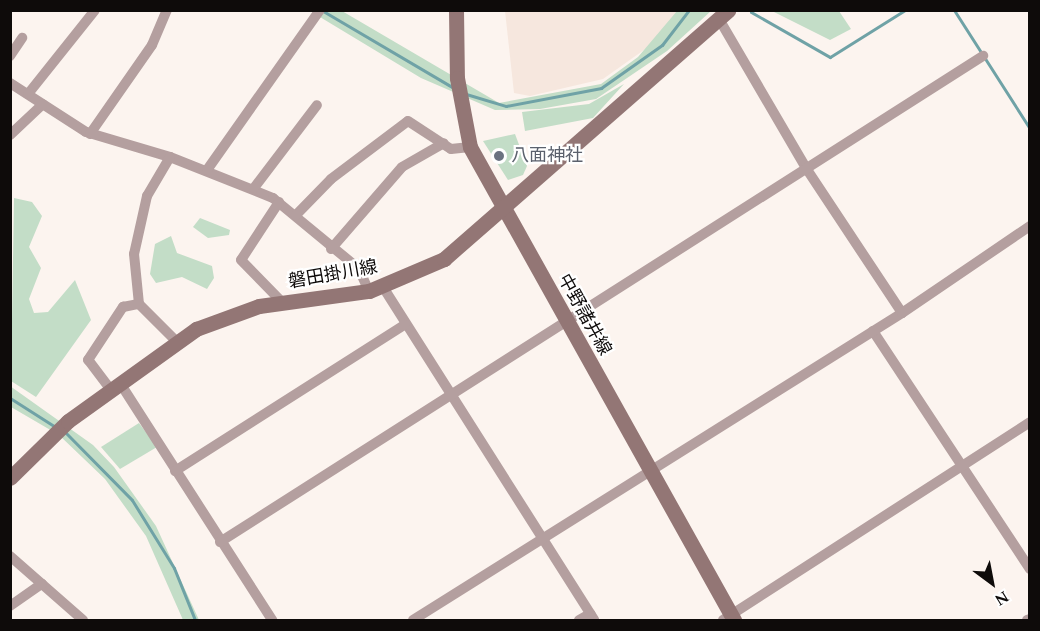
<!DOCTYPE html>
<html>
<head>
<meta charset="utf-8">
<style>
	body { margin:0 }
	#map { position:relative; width:1040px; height:631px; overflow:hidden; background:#fcf4ef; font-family:Spectral,"Noto Sans JP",serif }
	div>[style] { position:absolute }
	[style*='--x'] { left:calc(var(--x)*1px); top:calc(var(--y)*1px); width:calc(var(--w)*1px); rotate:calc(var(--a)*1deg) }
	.built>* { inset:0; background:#f6e7de }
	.green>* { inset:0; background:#c3ddc7 }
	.stream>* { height:3px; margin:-1.5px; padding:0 1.5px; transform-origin:1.5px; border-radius:1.5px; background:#6fa2a6 }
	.street>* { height:10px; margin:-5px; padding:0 5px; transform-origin:5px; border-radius:5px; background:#b49f9f }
	.secondary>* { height:15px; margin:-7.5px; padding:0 7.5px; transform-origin:7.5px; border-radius:7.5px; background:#937675 }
	.dots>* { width:16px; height:16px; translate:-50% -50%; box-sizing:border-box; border:3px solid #fff; border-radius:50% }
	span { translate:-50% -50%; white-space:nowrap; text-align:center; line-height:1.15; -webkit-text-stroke:4.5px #fff; paint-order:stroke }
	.worship-label { font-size:18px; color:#5b616d }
	.left { translate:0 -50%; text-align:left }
	.street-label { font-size:18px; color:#0e0b0a }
	.frame { position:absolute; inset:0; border:12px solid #0e0b0a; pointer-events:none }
	.north { position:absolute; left:962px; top:553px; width:60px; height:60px; -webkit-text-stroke:4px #fff; paint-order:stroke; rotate:148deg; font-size:16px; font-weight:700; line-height:24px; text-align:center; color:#0e0b0a }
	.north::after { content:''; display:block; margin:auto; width:21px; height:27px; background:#0e0b0a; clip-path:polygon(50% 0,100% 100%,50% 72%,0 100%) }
</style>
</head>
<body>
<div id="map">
	<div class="built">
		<i style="clip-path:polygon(505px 11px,679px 11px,658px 40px,603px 79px,530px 96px,514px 93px)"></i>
	</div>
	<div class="green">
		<i style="clip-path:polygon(310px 11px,342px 11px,499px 103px,601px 84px,638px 57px,677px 11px,711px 11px,667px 51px,596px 99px,540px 109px,495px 110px,421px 78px)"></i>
		<i style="clip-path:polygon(772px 11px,839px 11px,851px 29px,830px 40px)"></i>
		<i style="clip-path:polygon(624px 84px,593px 118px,525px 131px,522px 112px,589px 104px)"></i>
		<i style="clip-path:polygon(515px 134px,527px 166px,523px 175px,508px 180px,483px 141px)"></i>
		<i style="clip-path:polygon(14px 198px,32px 202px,42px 216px,29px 247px,41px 268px,29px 299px,34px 313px,48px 312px,75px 280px,91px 320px,36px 397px,11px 381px)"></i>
		<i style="clip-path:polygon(200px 218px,230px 230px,229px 235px,208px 238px,193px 227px)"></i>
		<i style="clip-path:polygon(171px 236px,177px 253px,212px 266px,214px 278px,207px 289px,182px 277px,156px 283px,150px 274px,155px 244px)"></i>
		<i style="clip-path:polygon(10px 386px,93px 445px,114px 467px,156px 526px,199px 620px,183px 620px,146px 536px,105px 479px,59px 435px,11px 407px)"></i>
		<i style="clip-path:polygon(139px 423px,157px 447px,120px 469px,101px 447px)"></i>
	</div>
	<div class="stream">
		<i style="--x:954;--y:10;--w:141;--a:57.4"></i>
		<i style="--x:323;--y:11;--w:150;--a:30.5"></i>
		<i style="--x:751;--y:12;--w:91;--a:29.7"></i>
		<i style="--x:830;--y:57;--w:89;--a:-32.1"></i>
		<i style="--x:466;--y:94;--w:42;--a:16.7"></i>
		<i style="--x:506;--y:106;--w:97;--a:-10.7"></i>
		<i style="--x:601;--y:88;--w:75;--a:-35.2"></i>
		<i style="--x:662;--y:45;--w:44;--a:-52.4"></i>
		<i style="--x:10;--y:398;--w:52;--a:32.5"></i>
		<i style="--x:65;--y:432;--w:95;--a:45.4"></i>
		<i style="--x:132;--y:500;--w:80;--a:58.3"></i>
		<i style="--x:174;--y:568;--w:56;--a:68"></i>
	</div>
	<div class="street">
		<i style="--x:719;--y:19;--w:173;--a:59.7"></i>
		<i style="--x:806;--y:168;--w:174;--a:56.5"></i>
		<i style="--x:10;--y:56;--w:22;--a:-56"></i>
		<i style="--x:10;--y:83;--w:90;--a:32.8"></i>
		<i style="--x:86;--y:132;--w:88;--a:16.6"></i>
		<i style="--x:170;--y:157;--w:111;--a:21.7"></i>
		<i style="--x:273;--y:198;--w:112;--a:39.5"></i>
		<i style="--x:359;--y:269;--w:24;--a:66"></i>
		<i style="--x:28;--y:94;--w:107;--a:-51.4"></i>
		<i style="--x:90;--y:134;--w:108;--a:-55.1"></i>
		<i style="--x:152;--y:45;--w:38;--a:-67"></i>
		<i style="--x:10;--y:135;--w:45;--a:-43.2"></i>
		<i style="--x:170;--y:157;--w:45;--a:120.5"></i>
		<i style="--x:147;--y:196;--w:59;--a:102.6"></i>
		<i style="--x:134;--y:254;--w:50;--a:84.3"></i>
		<i style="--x:139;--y:304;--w:52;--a:45"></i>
		<i style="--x:207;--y:170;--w:196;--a:-54.8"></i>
		<i style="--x:254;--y:188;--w:104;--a:-52.8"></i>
		<i style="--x:279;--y:202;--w:69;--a:123.2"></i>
		<i style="--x:241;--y:260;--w:60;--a:45.7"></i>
		<i style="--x:296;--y:215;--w:50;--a:-45.8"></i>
		<i style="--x:331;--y:179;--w:96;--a:-37"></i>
		<i style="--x:408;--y:121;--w:51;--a:33.1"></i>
		<i style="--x:451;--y:149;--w:19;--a:-6"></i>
		<i style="--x:331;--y:249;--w:108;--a:-49.1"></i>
		<i style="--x:402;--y:167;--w:48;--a:-29.7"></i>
		<i style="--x:383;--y:287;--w:394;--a:57.6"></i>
		<i style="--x:873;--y:331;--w:285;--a:56.6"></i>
		<i style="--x:120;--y:383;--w:282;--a:57.3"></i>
		<i style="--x:111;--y:390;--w:38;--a:-127"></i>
		<i style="--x:88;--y:360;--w:64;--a:-56.6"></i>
		<i style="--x:123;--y:307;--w:16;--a:-11"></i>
		<i style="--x:175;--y:471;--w:272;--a:-32.5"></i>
		<i style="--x:220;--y:542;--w:905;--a:-32.5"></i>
		<i style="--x:10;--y:556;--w:97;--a:41.2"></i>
		<i style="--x:10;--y:606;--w:39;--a:-35"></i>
		<i style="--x:413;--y:620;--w:577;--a:-32.12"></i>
		<i style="--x:902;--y:313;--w:155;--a:-34.2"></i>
		<i style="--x:579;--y:620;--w:13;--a:-29"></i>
		<i style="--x:723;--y:620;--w:365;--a:-32.8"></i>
		<i style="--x:1027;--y:620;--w:3;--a:-18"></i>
	</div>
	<div class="secondary">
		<i style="--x:456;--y:10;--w:68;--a:89.2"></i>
		<i style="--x:457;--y:78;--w:70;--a:79.3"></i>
		<i style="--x:470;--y:147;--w:542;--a:60.83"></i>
		<i style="--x:10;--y:478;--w:81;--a:-44.5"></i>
		<i style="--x:68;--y:421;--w:158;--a:-35.7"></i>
		<i style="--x:196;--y:329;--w:67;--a:-20.1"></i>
		<i style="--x:259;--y:306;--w:111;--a:-7.8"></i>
		<i style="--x:369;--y:291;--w:82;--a:-23.1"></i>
		<i style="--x:444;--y:259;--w:378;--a:-41.2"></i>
	</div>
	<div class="dots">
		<i style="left:499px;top:156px;background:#6b7280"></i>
	</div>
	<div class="worship-label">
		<span class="left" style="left:511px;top:156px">八面神社</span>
	</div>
	<div class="street-label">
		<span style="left:333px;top:275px;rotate:-10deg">磐田掛川線</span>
		<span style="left:584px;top:315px;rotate:61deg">中野諸井線</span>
	</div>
	<div class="frame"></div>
	<div class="north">N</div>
</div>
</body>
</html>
